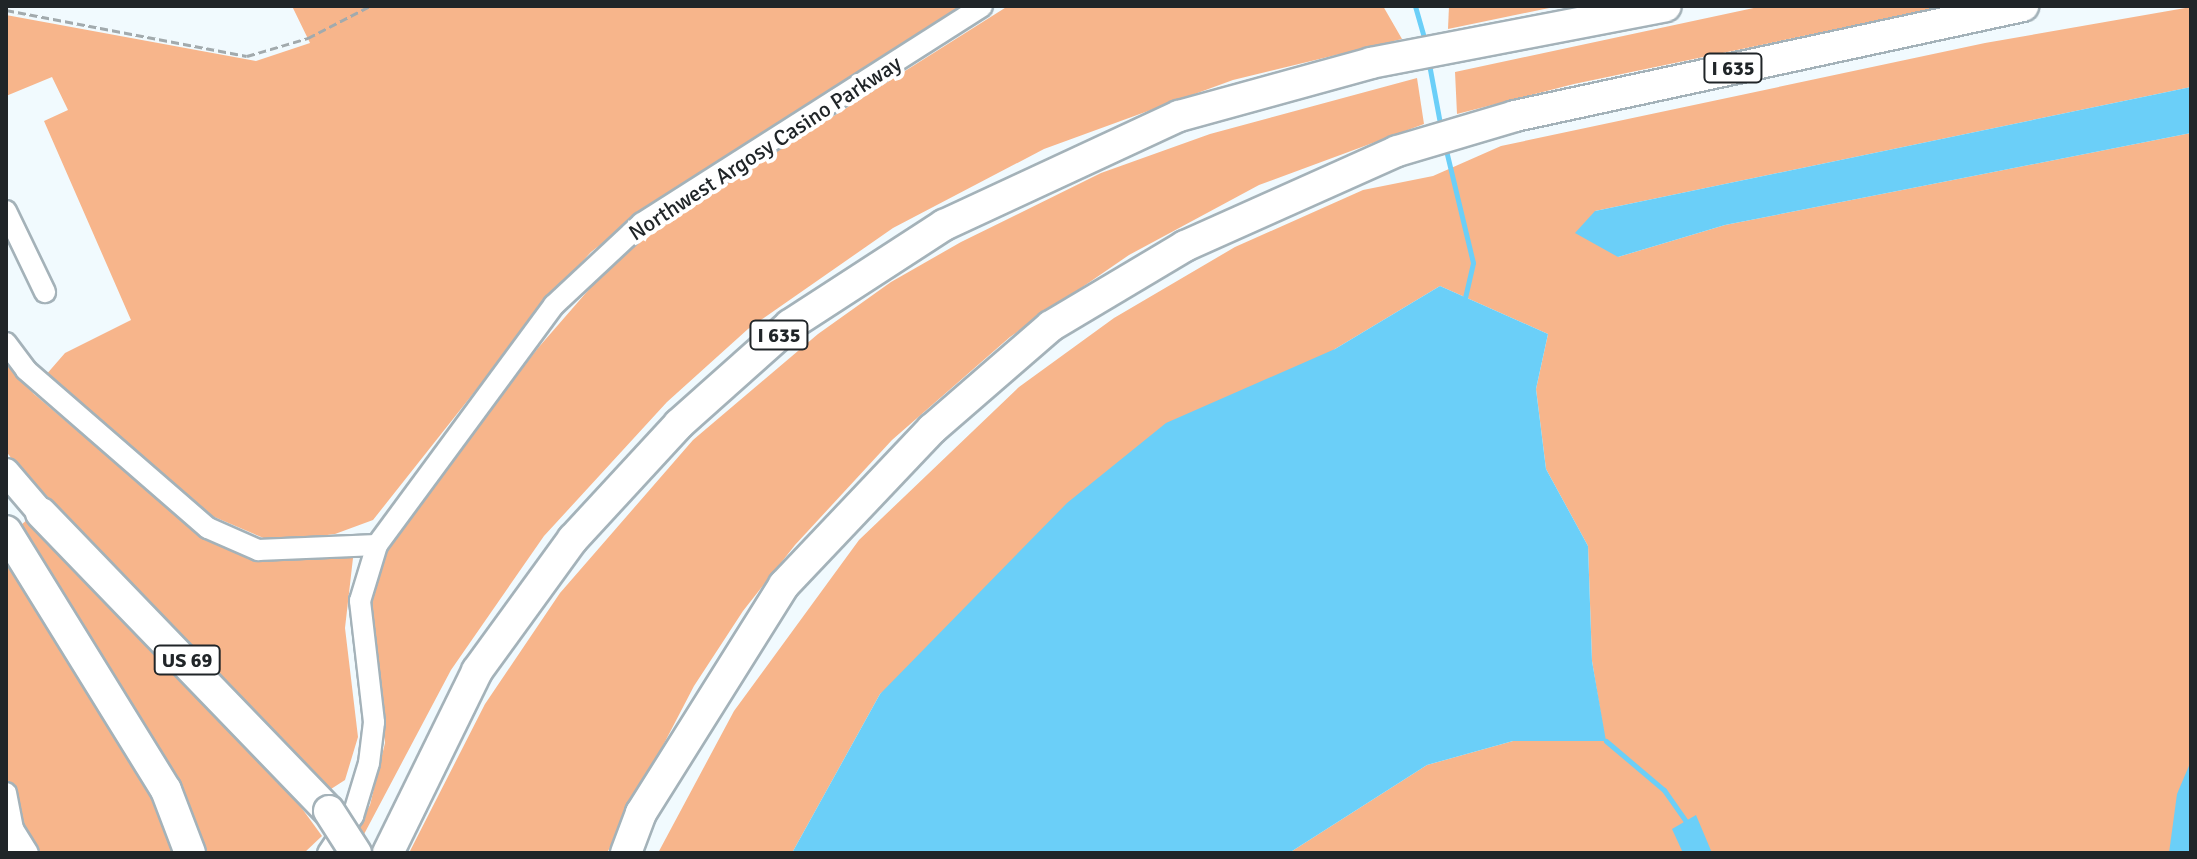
<!DOCTYPE html>
<html>
<head>
<meta charset="utf-8">
<style>
	body { margin:0 }
	#map { position:relative; width:2197px; height:859px; overflow:hidden; background:#f1fafe; font-family:Signika,sans-serif }
	div>[style] { position:absolute }
	[style*='--x'] { left:calc(var(--x)*1px); top:calc(var(--y)*1px); width:calc(var(--w)*1px); rotate:calc(var(--a)*1deg) }
	.green>* { inset:0; background:#f7b58b }
	.water>* { inset:0; background:#6bcff8 }
	.stream>* { height:5px; margin:-2.5px; padding:0 2.5px; transform-origin:2.5px; border-radius:2.5px; background:#6bcff8 }
	.path>* { height:3px; margin-top:-1.5px; transform-origin:0; background:repeating-linear-gradient(90deg,#a2aaad 0 8px,transparent 0 12px) }
	.roads { filter:drop-shadow(2px 0 #a4b2b9) drop-shadow(-2px 0 #a4b2b9) drop-shadow(0 2px #a4b2b9) drop-shadow(0 -2px #a4b2b9) }
	.minor>* { height:20px; margin:-10px; padding:0 10px; transform-origin:10px; border-radius:10px; background:#fff }
	.major>* { height:26px; margin:-13px; padding:0 13px; transform-origin:13px; border-radius:13px; background:#fff }
	.highway>* { height:30px; margin:-15px; padding:0 15px; transform-origin:15px; border-radius:15px; background:#fff }
	.bridges { filter:drop-shadow(2px 0 #a4b2b9) drop-shadow(-2px 0 #a4b2b9) drop-shadow(0 2px #a4b2b9) drop-shadow(0 -2px #a4b2b9) }
	.highway-bridge>* { height:30px; margin:-15px; padding:0 15px; transform-origin:15px; border-radius:15px; background:#fff }
	span { translate:-50% -50%; white-space:nowrap; text-align:center; line-height:1.15; -webkit-text-stroke:8px #fff; paint-order:stroke }
	.shield-label span { padding:2px 6px; background:#fff; border:2px solid; border-radius:6px; -webkit-text-stroke-width:0 }
	.shield-label { font-size:20px; color:#202528; font-weight:700 }
	.street-label { font-size:22px; color:#202528 }
	.frame { position:absolute; inset:0; border:8px solid #202528; pointer-events:none }
</style>
</head>
<body>
<div id="map">
	<div class="green">
		<i style="clip-path:polygon(292px 6px,965px 6px,660px 199px,591px 252px,544px 304px,373px 520px,335px 534px,273px 542px,205px 513px,45px 376px,65px 353px,131px 320px,44px 121px,68px 110px,52px 77px,6px 96px,6px 15px,256px 61px,310px 43px)"></i>
		<i style="clip-path:polygon(1008px 6px,1383px 6px,1402px 39px,1233px 80px,1044px 149px,893px 228px,748px 329px,667px 402px,544px 536px,451px 670px,362px 838px,343px 853px,370px 805px,385px 743px,368px 604px,379px 563px,409px 515px,538px 348px,605px 271px,661px 225px)"></i>
		<i style="clip-path:polygon(1449px 6px,1559px 6px,1448px 29px)"></i>
		<i style="clip-path:polygon(1763px 6px,1947px 6px,1574px 84px,1457px 114px,1455px 72px)"></i>
		<i style="clip-path:polygon(2191px 7px,2191px 87px,1595px 211px,1618px 257px,1725px 225px,2191px 133px,2191px 853px,1289px 853px,1427px 765px,1513px 741px,1605px 740px,1592px 661px,1588px 546px,1546px 469px,1536px 389px,1548px 334px,1440px 286px,1335px 349px,880px 694px,792px 853px,658px 853px,734px 711px,859px 540px,1019px 387px,1114px 318px,1235px 247px,1363px 190px,1433px 176px,1501px 146px,1985px 43px)"></i>
		<i style="clip-path:polygon(1417px 78px,1424px 124px,1259px 185px,1129px 255px,1010px 337px,892px 440px,795px 545px,743px 611px,694px 686px,607px 853px,409px 853px,485px 704px,560px 593px,693px 440px,818px 334px,891px 282px,961px 242px,1101px 173px,1210px 134px)"></i>
		<i style="clip-path:polygon(6px 363px,34px 394px,195px 531px,245px 554px,353px 558px,345px 628px,358px 737px,345px 780px,331px 789px,14px 462px,6px 451px)"></i>
		<i style="clip-path:polygon(28px 519px,290px 792px,322px 836px,304px 853px,201px 853px,14px 531px)"></i>
		<i style="clip-path:polygon(6px 561px,80px 666px,157px 801px,179px 853px,39px 853px,26px 835px,18px 799px,6px 780px)"></i>
	</div>
	<div class="water">
		<i style="clip-path:polygon(2191px 87px,2191px 133px,1725px 225px,1618px 257px,1575px 233px,1595px 211px)"></i>
		<i style="clip-path:polygon(1440px 286px,1548px 334px,1536px 389px,1546px 469px,1588px 546px,1592px 661px,1606px 741px,1513px 741px,1427px 765px,1289px 853px,792px 853px,880px 694px,1067px 503px,1166px 423px,1335px 349px)"></i>
		<i style="clip-path:polygon(2191px 761px,2191px 853px,2169px 853px,2177px 794px)"></i>
		<i style="clip-path:polygon(1696px 815px,1712px 853px,1683px 853px,1672px 829px)"></i>
	</div>
	<div class="stream">
		<i style="--x:1415;--y:6;--w:37;--a:74"></i>
		<i style="--x:1429;--y:64;--w:66;--a:79.5"></i>
		<i style="--x:1445;--y:146;--w:120;--a:76.5"></i>
		<i style="--x:1473;--y:263;--w:35;--a:103"></i>
		<i style="--x:1606;--y:741;--w:76;--a:40.2"></i>
		<i style="--x:1664;--y:790;--w:45;--a:54.9"></i>
	</div>
	<div class="path">
		<i style="--x:6;--y:10;--w:245;--a:10.8"></i>
		<i style="--x:247;--y:56;--w:64;--a:-16.4"></i>
		<i style="--x:308;--y:38;--w:70;--a:-27.3"></i>
	</div>
	<div class="roads">
		<div class="minor">
			<i style="--x:6;--y:211;--w:90;--a:64.3"></i>
			<i style="--x:6;--y:343;--w:34;--a:53"></i>
			<i style="--x:26;--y:370;--w:241;--a:41"></i>
			<i style="--x:208;--y:528;--w:55;--a:23.7"></i>
			<i style="--x:258;--y:550;--w:119;--a:-2.4"></i>
			<i style="--x:6;--y:793;--w:37;--a:79"></i>
			<i style="--x:13;--y:829;--w:20;--a:110"></i>
			<i style="--x:13;--y:829;--w:28;--a:58"></i>
			<i style="--x:328;--y:853;--w:45;--a:-56"></i>
			<i style="--x:353;--y:816;--w:55;--a:-73.2"></i>
			<i style="--x:369;--y:763;--w:41;--a:-83"></i>
			<i style="--x:374;--y:722;--w:122;--a:-96.6"></i>
			<i style="--x:360;--y:601;--w:59;--a:-73.1"></i>
			<i style="--x:377;--y:545;--w:298;--a:-53.6"></i>
			<i style="--x:554;--y:305;--w:120;--a:-43"></i>
			<i style="--x:642;--y:223;--w:403;--a:-32.5"></i>
		</div>
		<div class="major">
			<i style="--x:6;--y:472;--w:54;--a:49.5"></i>
		</div>
		<div class="highway">
			<i style="--x:41;--y:513;--w:414;--a:46"></i>
			<i style="--x:6;--y:531;--w:304;--a:58.3"></i>
			<i style="--x:166;--y:790;--w:67;--a:69.1"></i>
			<i style="--x:388;--y:853;--w:203;--a:-63.9"></i>
			<i style="--x:477;--y:671;--w:163;--a:-54"></i>
			<i style="--x:573;--y:539;--w:156;--a:-47.3"></i>
			<i style="--x:679;--y:424;--w:149;--a:-41.7"></i>
			<i style="--x:790;--y:325;--w:184;--a:-33"></i>
			<i style="--x:944;--y:225;--w:259;--a:-24.9"></i>
			<i style="--x:1179;--y:116;--w:199;--a:-15.4"></i>
			<i style="--x:1371;--y:63;--w:300;--a:-10.9"></i>
			<i style="--x:626;--y:853;--w:43;--a:-69.4"></i>
			<i style="--x:641;--y:813;--w:269;--a:-57.9"></i>
			<i style="--x:784;--y:585;--w:215;--a:-46.5"></i>
			<i style="--x:932;--y:429;--w:157;--a:-40.9"></i>
			<i style="--x:1051;--y:326;--w:156;--a:-30.8"></i>
			<i style="--x:1185;--y:246;--w:232;--a:-24.1"></i>
			<i style="--x:1397;--y:151;--w:123;--a:-16.5"></i>
			<i style="--x:1515;--y:116;--w:520;--a:-12.22"></i>
		</div>
	</div>
	<div class="bridges">
		<div class="highway-bridge">
			<i style="--x:329;--y:811;--w:50;--a:57.3"></i>
		</div>
	</div>
	<div class="shield-label">
		<span style="left:1733px;top:68px">I 635</span>
		<span style="left:779px;top:335px">I 635</span>
		<span style="left:187px;top:660px">US 69</span>
	</div>
	<div class="street-label">
		<span style="left:765px;top:148px;rotate:-33deg">Northwest Argosy Casino Parkway</span>
	</div>
	<div class="frame"></div>
</div>
</body>
</html>
